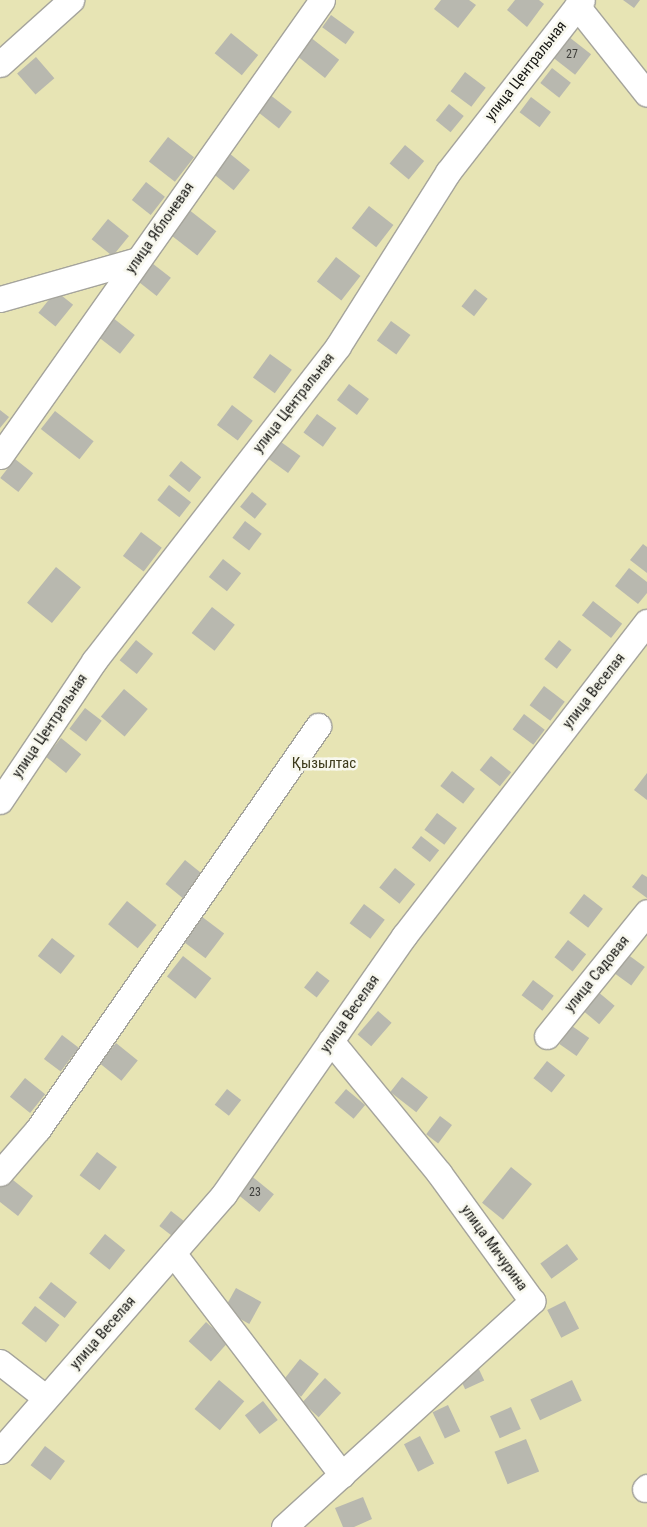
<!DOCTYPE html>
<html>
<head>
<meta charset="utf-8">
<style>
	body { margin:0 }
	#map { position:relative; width:647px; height:1527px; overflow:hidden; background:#f8f8ee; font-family:"Roboto Condensed",sans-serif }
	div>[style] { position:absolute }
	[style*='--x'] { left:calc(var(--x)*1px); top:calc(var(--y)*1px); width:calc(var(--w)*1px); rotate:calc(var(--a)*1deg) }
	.green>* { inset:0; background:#e7e4b4; transform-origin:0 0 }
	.building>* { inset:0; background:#b8b8af; transform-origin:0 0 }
	.roads { filter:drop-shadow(1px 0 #a5a49c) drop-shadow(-1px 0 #a5a49c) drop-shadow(0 1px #a5a49c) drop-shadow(0 -1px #a5a49c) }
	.minor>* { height:25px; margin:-12.5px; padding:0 12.5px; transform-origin:12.5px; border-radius:12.5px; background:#fff }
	span { translate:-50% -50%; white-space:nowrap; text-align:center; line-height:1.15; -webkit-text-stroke:5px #f8f8ee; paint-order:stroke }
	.number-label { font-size:12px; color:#3f3f3b }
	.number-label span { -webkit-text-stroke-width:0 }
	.street-label { font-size:15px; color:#171714 }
	.park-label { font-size:15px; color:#3d3a1a }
</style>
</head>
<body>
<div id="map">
	<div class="green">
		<i style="left:0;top:0;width:647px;height:1527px"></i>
	</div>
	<div class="building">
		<i style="clip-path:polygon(441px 0,469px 0,476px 5px,458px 28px,434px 9px)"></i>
		<i style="clip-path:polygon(515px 0,539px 0,544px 4px,527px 27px,507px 10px)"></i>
		<i style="clip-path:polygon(623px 0,640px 0,634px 8px)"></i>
		<i style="left:331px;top:15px;width:29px;height:15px;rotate:36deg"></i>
		<i style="left:231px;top:33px;width:35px;height:26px;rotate:39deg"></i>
		<i style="left:310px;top:37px;width:37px;height:23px;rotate:38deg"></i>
		<i style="left:569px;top:37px;width:28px;height:26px;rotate:38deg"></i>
		<i style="left:36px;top:57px;width:28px;height:25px;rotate:49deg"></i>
		<i style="left:552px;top:68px;width:24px;height:19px;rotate:38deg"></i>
		<i style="left:465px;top:72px;width:26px;height:24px;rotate:37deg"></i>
		<i style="left:269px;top:94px;width:29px;height:21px;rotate:38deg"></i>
		<i style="left:531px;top:97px;width:25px;height:19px;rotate:37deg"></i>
		<i style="left:449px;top:104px;width:19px;height:21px;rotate:39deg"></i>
		<i style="left:168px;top:137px;width:33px;height:31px;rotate:38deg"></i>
		<i style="left:405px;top:145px;width:25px;height:24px;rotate:40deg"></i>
		<i style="left:229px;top:153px;width:27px;height:26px;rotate:39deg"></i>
		<i style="left:146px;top:182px;width:24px;height:23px;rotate:38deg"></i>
		<i style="left:369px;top:206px;width:31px;height:28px;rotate:38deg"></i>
		<i style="left:188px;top:209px;width:36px;height:31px;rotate:38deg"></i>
		<i style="left:108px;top:219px;width:27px;height:26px;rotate:39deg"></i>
		<i style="left:336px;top:257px;width:31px;height:31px;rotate:38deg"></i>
		<i style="left:148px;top:260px;width:29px;height:23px;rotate:38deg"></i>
		<i style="left:475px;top:289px;width:16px;height:22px;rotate:38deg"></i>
		<i style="left:56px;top:291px;width:22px;height:28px;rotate:39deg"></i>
		<i style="left:108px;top:314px;width:34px;height:24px;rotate:38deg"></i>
		<i style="left:391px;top:321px;width:24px;height:24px;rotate:36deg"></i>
		<i style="left:270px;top:354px;width:27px;height:29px;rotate:36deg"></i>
		<i style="left:349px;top:384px;width:25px;height:20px;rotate:37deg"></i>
		<i style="left:232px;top:405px;width:26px;height:25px;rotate:37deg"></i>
		<i style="clip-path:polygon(0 410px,9px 417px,0 428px)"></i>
		<i style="left:55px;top:411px;width:49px;height:23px;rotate:38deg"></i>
		<i style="left:317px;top:414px;width:24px;height:23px;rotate:36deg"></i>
		<i style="left:281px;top:442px;width:24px;height:21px;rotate:36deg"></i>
		<i style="left:15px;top:459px;width:23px;height:24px;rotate:38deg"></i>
		<i style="left:181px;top:461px;width:26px;height:19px;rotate:39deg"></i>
		<i style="left:169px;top:485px;width:28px;height:19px;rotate:38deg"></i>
		<i style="left:252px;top:492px;width:19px;height:19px;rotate:39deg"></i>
		<i style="left:245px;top:521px;width:21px;height:21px;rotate:37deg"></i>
		<i style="left:141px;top:532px;width:26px;height:30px;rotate:37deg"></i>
		<i style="clip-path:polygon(643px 544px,647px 547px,647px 573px,630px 560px)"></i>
		<i style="left:223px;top:559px;width:23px;height:23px;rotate:38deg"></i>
		<i style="left:56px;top:567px;width:32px;height:46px;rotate:39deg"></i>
		<i style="clip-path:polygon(629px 568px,647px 582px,647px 593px,638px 604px,615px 586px)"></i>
		<i style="left:593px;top:601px;width:37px;height:18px;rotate:38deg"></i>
		<i style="left:212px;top:607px;width:29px;height:33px;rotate:38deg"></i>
		<i style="left:136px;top:640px;width:22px;height:26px;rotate:39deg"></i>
		<i style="left:559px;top:640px;width:16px;height:24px;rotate:38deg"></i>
		<i style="left:544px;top:686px;width:26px;height:24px;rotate:37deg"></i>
		<i style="left:124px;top:689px;width:31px;height:36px;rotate:40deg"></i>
		<i style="left:85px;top:708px;width:21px;height:26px;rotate:37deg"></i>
		<i style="left:524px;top:714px;width:26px;height:19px;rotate:37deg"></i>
		<i style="left:61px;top:738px;width:26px;height:24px;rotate:39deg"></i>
		<i style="left:491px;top:756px;width:26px;height:18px;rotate:39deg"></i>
		<i style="left:452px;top:771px;width:29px;height:19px;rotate:38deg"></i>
		<i style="clip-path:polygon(647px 773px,647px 800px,634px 790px)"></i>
		<i style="left:437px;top:813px;width:25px;height:21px;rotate:37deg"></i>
		<i style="left:421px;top:836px;width:23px;height:15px;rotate:38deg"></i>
		<i style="left:185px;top:860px;width:26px;height:31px;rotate:39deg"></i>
		<i style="left:395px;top:868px;width:26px;height:25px;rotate:39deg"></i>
		<i style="clip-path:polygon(642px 874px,647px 877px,647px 898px,632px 887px)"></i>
		<i style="left:584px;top:894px;width:24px;height:24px;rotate:38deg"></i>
		<i style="left:127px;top:901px;width:38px;height:30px;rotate:39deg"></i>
		<i style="left:364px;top:904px;width:26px;height:24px;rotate:37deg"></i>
		<i style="left:197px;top:913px;width:34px;height:31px;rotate:37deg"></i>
		<i style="left:52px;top:938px;width:29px;height:23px;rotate:38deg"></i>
		<i style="left:568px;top:940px;width:23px;height:22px;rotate:38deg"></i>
		<i style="left:627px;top:954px;width:22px;height:23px;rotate:36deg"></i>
		<i style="left:183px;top:956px;width:36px;height:26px;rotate:38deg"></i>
		<i style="left:317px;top:971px;width:16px;height:21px;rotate:38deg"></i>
		<i style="left:533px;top:980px;width:26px;height:19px;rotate:37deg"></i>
		<i style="left:597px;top:991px;width:23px;height:24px;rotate:40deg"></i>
		<i style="left:378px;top:1011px;width:18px;height:31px;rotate:41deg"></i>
		<i style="left:572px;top:1026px;width:21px;height:22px;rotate:35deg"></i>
		<i style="left:62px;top:1035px;width:21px;height:30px;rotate:37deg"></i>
		<i style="left:116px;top:1043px;width:28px;height:26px;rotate:39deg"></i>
		<i style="left:547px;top:1061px;width:23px;height:22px;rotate:38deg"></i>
		<i style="left:402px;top:1077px;width:33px;height:19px;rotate:38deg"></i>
		<i style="left:25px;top:1078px;width:26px;height:24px;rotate:39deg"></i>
		<i style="left:227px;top:1089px;width:18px;height:20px;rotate:38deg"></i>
		<i style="left:346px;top:1089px;width:25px;height:18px;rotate:40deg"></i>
		<i style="left:440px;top:1116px;width:15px;height:23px;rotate:37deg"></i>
		<i style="left:97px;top:1152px;width:25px;height:29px;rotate:37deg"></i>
		<i style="left:511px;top:1167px;width:27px;height:46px;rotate:39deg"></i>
		<i style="left:249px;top:1174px;width:32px;height:23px;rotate:39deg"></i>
		<i style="clip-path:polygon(8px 1176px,33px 1196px,18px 1216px,0 1202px,0 1186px)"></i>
		<i style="left:171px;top:1211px;width:18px;height:19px;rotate:38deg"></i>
		<i style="left:105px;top:1234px;width:26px;height:25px;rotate:39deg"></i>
		<i style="left:567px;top:1244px;width:19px;height:33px;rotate:54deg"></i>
		<i style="left:51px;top:1282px;width:33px;height:20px;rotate:38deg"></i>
		<i style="left:236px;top:1288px;width:29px;height:25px;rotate:29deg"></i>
		<i style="left:565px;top:1301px;width:31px;height:20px;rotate:63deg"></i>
		<i style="left:35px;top:1306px;width:31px;height:22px;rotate:38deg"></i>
		<i style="left:206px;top:1322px;width:30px;height:26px;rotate:42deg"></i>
		<i style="left:300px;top:1359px;width:24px;height:29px;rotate:38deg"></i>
		<i style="left:477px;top:1365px;width:17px;height:21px;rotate:65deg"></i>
		<i style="left:325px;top:1378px;width:22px;height:33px;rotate:43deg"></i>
		<i style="left:219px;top:1380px;width:33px;height:38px;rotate:40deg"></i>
		<i style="left:572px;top:1380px;width:23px;height:46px;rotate:65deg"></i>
		<i style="left:263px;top:1401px;width:24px;height:23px;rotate:52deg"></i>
		<i style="left:448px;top:1405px;width:29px;height:17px;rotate:65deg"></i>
		<i style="left:511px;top:1407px;width:24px;height:23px;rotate:66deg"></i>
		<i style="left:420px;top:1436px;width:31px;height:18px;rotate:63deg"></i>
		<i style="left:526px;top:1439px;width:35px;height:34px;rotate:68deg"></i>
		<i style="left:45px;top:1446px;width:25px;height:24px;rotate:37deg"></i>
		<i style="clip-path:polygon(363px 1497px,372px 1519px,354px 1527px,343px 1527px,335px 1508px)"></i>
	</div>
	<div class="roads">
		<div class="minor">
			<i style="--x:577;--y:6;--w:112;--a:51.5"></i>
			<i style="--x:0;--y:64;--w:96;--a:-42"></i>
			<i style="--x:0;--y:299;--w:143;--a:-15.8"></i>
			<i style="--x:0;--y:456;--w:558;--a:-54.77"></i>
			<i style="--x:0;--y:801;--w:169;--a:-56.1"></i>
			<i style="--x:94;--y:661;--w:398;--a:-52.2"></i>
			<i style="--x:338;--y:346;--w:206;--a:-57.7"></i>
			<i style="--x:448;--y:172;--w:218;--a:-52.1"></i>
			<i style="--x:547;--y:1036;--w:159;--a:-51.1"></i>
			<i style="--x:0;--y:1173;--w:58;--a:-49.2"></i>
			<i style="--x:38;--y:1129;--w:491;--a:-55.2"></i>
			<i style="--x:173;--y:1253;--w:279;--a:52.7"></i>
			<i style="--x:0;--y:1362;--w:58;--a:38"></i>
			<i style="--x:0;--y:1451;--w:341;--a:-48.9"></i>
			<i style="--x:224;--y:1194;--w:315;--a:-55.1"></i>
			<i style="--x:404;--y:936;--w:397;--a:-52.3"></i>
			<i style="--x:645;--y:1489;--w:3;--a:-45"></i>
			<i style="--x:284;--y:1527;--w:336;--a:-42.3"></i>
			<i style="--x:532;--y:1301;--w:158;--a:-126"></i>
			<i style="--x:439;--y:1173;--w:171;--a:-129.3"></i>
		</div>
	</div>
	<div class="number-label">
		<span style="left:572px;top:55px">27</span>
		<span style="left:255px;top:1193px">23</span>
	</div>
	<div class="street-label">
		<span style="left:526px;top:71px;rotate:-52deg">улица Центральная</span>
		<span style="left:160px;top:228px;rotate:-55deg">улица Яблоневая</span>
		<span style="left:294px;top:403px;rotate:-52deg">улица Центральная</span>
		<span style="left:594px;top:691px;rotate:-52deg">улица Веселая</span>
		<span style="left:50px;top:726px;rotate:-56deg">улица Центральная</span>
		<span style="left:597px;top:974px;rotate:-51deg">улица Садовая</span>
		<span style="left:350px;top:1014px;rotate:-55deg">улица Веселая</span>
		<span style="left:494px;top:1248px;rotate:54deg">улица Мичурина</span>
		<span style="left:103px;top:1333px;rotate:-49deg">улица Веселая</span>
	</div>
	<div class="park-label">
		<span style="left:324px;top:764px">Қызылтас</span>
	</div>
</div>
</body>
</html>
